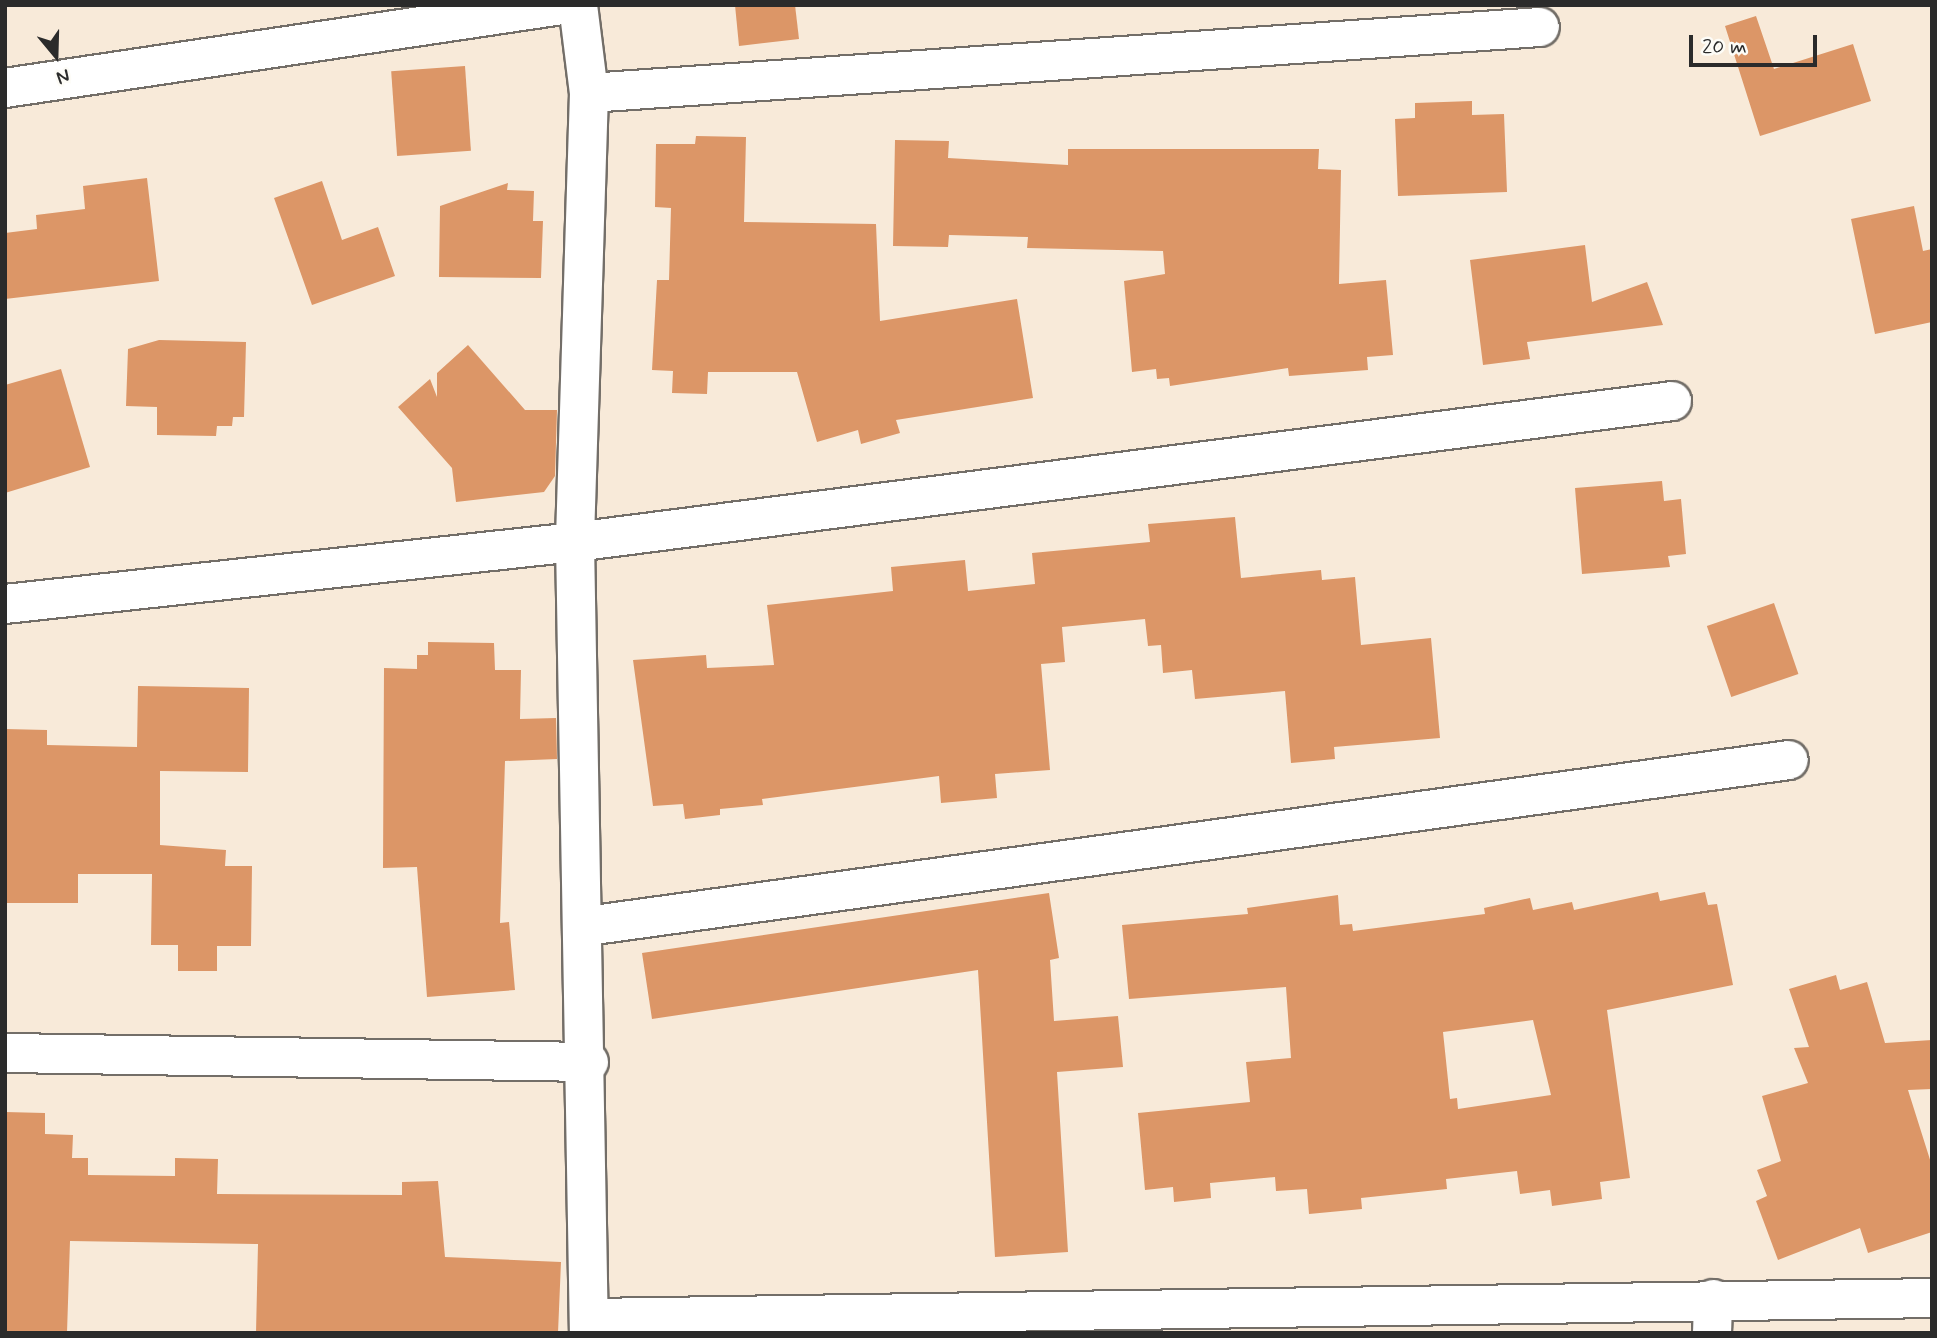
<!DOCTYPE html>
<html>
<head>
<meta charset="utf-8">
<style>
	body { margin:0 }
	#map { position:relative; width:1937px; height:1338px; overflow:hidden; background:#f8ead9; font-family:Mynerve,sans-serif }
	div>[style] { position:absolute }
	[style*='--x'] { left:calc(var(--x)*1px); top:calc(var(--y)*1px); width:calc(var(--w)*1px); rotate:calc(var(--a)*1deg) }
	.building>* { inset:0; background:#dc9667; transform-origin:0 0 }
	.roads { filter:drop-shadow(2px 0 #736e68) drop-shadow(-2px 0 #736e68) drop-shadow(0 2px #736e68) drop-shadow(0 -2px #736e68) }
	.minor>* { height:38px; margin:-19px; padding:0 19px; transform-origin:19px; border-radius:19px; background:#fff }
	span { translate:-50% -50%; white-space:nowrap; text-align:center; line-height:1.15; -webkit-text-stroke:5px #fdfcf7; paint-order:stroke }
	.frame { position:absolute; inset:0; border:7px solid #2b2b2b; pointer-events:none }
	.north { position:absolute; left:21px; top:21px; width:70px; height:70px; -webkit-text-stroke:5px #fdfcf7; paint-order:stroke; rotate:161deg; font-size:19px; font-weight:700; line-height:28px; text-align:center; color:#2b2b2b }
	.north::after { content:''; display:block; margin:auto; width:24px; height:32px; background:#2b2b2b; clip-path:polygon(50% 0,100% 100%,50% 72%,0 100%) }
	.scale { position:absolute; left:1689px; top:35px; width:128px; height:32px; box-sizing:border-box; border:4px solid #2b2b2b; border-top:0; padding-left:9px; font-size:21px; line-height:24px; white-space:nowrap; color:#2b2b2b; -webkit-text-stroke:5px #fdfcf7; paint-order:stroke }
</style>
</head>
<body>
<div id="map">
	<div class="building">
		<i style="clip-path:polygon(735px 5px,795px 5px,799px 39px,739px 46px)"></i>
		<i style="clip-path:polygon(1756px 16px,1774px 69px,1853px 44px,1871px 101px,1760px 136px,1725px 26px)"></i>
		<i style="left:465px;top:66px;width:85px;height:74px;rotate:86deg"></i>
		<i style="clip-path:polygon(1472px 101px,1472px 115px,1504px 114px,1507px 192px,1398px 196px,1395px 119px,1415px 118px,1415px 103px)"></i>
		<i style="clip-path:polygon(696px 136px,746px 137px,744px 222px,876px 224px,880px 321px,1017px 299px,1033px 398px,896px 420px,900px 433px,861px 444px,858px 430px,817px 442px,797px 372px,708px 372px,707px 394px,672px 393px,673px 371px,652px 370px,657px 280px,669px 280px,671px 208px,655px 207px,656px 144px,695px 144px)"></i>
		<i style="clip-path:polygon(895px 140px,949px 141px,948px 158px,1068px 165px,1068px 149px,1319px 149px,1318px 169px,1341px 170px,1339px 284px,1386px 280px,1393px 355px,1367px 357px,1368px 370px,1289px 376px,1288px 368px,1170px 386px,1169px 378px,1157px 379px,1156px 369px,1132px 372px,1124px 281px,1165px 274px,1163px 251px,1027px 248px,1028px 237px,949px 235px,948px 247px,893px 246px)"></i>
		<i style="clip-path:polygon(147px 178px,159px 281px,5px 299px,5px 233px,37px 229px,36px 215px,85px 209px,83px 186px)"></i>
		<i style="clip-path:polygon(322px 181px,342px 240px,378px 227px,395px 276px,312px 305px,274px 198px)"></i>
		<i style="clip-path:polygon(508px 183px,507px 190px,534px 191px,533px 221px,543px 221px,541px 278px,439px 277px,440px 206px)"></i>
		<i style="clip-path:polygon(1914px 206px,1923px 251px,1932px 249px,1932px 322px,1875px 334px,1851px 219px)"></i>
		<i style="clip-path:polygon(1585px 245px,1592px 302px,1647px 282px,1663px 325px,1527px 342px,1530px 359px,1483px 365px,1470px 260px)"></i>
		<i style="clip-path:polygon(159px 340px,246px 342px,244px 417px,233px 417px,232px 426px,217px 426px,216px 436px,157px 435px,157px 407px,126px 406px,128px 349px)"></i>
		<i style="clip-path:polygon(468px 345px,525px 410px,557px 410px,555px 476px,544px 492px,456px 502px,452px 468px,398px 407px,430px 379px,437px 397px,437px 373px)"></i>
		<i style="clip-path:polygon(61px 369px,90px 467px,5px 493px,5px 385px)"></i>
		<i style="clip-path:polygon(1662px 481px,1664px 501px,1681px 499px,1686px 554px,1668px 556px,1670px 567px,1582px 574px,1575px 488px)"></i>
		<i style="clip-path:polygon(1235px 517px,1241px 578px,1321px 570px,1322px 580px,1355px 577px,1361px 645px,1431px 638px,1440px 738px,1334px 747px,1335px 759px,1291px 763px,1285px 691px,1195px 699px,1192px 670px,1163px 673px,1161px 645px,1148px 646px,1145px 619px,1062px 627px,1065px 662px,1041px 664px,1050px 770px,995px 774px,997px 798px,941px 803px,939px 776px,762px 799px,763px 805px,720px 809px,720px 815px,685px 819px,683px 804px,653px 806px,633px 660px,706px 655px,707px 668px,774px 665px,767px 605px,893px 591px,891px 567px,965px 560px,968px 591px,1035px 584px,1032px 553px,1150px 542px,1148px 524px)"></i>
		<i style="left:1774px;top:603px;width:75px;height:71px;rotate:71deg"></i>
		<i style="clip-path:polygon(428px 642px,494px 643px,495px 670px,521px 670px,520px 719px,556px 718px,557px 759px,505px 761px,500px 923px,509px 922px,515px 990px,427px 997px,417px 867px,383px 868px,384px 668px,417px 669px,417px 655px,428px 655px)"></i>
		<i style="clip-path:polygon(138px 686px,249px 688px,248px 772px,160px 771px,160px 845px,226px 850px,225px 866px,252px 866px,251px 946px,217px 946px,217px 971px,178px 971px,178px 945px,151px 945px,152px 874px,78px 874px,78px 903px,5px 903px,5px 729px,47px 730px,47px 745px,137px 747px)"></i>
		<i style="clip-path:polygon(evenodd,1658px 892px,1660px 901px,1705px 892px,1708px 905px,1717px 904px,1733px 985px,1607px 1010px,1630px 1178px,1600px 1182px,1602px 1199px,1552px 1206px,1550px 1190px,1520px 1194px,1517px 1171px,1446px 1179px,1447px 1189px,1361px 1198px,1362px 1209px,1309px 1214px,1307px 1189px,1276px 1191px,1275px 1177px,1210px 1183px,1211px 1198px,1174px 1202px,1173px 1187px,1145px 1190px,1138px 1113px,1250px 1102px,1246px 1062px,1291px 1058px,1286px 987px,1129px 999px,1122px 925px,1248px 914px,1247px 908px,1338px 895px,1340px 925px,1352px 924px,1353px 931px,1485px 914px,1484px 908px,1530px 898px,1533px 910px,1572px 902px,1574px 910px,1658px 892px,1533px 1020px,1551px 1095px,1458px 1109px,1457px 1098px,1450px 1099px,1443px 1032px,1533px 1020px)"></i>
		<i style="clip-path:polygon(1049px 893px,1059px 958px,1050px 960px,1054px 1021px,1118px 1016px,1123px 1067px,1057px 1072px,1068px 1252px,995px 1257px,978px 970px,652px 1019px,642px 953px)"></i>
		<i style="clip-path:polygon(1836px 975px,1840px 990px,1867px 982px,1885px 1043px,1932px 1040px,1932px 1089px,1908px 1090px,1932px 1166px,1932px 1232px,1868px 1253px,1860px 1228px,1778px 1260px,1756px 1201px,1767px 1196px,1757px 1170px,1781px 1161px,1762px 1096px,1808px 1083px,1794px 1048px,1809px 1047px,1789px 989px)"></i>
		<i style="clip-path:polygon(5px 1112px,45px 1113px,45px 1134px,73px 1135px,72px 1158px,88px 1158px,88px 1175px,175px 1176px,175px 1158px,218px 1159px,217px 1194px,402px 1195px,402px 1182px,438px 1181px,445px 1257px,561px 1262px,558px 1333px,256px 1333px,258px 1244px,70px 1241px,67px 1333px,5px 1333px)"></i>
	</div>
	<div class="roads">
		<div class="minor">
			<i style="--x:578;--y:5;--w:89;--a:82.9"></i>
			<i style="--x:589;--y:93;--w:449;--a:91.8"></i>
			<i style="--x:575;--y:542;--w:791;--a:88.99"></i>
			<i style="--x:5;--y:88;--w:563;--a:-8.48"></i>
			<i style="--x:589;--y:93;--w:953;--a:-3.97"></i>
			<i style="--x:5;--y:604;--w:573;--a:-6.21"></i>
			<i style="--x:575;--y:542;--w:1106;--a:-7.32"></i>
			<i style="--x:587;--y:926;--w:1213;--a:-7.86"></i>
			<i style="--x:5;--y:1053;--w:584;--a:0.88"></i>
			<i style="--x:589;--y:1318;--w:1343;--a:-0.85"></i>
			<i style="--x:1712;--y:1333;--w:34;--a:-88"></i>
		</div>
	</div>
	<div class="frame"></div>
	<div class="north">N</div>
	<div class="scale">20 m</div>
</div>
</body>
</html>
